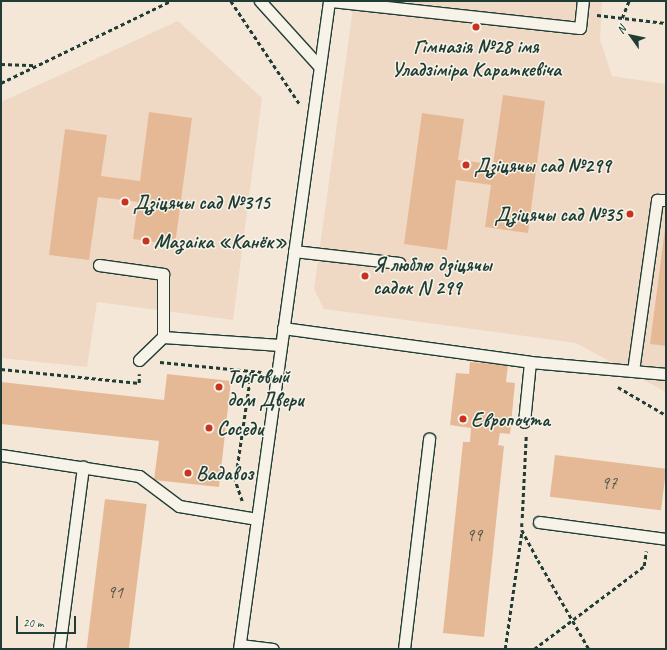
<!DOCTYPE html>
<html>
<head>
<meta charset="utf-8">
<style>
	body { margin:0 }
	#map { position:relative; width:667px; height:650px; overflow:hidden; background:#f4e7d8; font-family:Caveat,sans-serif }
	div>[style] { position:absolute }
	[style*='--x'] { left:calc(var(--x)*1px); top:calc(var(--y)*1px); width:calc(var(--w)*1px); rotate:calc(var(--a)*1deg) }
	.built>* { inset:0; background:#f0d9c4 }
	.building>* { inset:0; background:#e6b996; transform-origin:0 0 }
	.path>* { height:2.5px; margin-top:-1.25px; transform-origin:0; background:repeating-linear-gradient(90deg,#1f3d34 0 4px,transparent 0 7px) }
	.roads { filter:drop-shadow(1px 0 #1f3d34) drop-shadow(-1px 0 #1f3d34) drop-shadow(0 1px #1f3d34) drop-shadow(0 -1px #1f3d34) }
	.lane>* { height:11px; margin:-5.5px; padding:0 5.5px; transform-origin:5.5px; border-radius:5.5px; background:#f7f3e8 }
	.dots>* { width:11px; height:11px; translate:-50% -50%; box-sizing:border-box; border:2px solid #f7f3e8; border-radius:50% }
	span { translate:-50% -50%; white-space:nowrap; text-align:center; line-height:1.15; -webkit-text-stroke:3px #f7f3e8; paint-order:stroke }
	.number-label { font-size:18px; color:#515c4c }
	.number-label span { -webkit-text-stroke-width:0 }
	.poi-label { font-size:20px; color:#1f3d34; font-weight:700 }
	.left { translate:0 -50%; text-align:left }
	.right { translate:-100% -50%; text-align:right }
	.frame { position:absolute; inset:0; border:2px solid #1f3d34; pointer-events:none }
	.north { position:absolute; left:611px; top:16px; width:40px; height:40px; -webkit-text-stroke:3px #f7f3e8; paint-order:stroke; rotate:303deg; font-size:11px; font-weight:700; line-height:16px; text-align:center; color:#1f3d34 }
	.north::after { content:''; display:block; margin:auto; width:14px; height:18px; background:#1f3d34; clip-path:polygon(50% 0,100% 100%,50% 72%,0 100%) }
	.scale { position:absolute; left:16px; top:616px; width:60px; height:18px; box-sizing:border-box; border:2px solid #1f3d34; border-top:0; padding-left:5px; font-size:12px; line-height:14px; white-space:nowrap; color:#1f3d34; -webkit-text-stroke:3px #f7f3e8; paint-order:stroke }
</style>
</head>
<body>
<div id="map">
	<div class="built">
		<i style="clip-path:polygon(354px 1px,602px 1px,600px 39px,612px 76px,666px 84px,666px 392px,576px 343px,324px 309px,314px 289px)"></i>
		<i style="clip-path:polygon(178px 21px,262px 98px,233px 320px,97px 302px,87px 367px,1px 358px,1px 102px)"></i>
	</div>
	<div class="building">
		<i style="clip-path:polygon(503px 95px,545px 101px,528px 233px,485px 227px,491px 185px,456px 180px,447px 250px,404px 244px,422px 113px,464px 119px,458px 160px,493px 164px)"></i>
		<i style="clip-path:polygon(149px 112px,192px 118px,175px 245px,133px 239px,138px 202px,98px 197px,89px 260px,49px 255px,65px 129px,107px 135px,101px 176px,140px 181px)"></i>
		<i style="clip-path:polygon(666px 221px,666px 346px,650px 344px)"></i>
		<i style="clip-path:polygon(470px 362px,508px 365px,506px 382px,515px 383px,510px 434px,500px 433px,498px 445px,504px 446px,484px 637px,443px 633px,463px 442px,470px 442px,471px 428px,450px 425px,456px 373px,469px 374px)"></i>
		<i style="clip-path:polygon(167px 374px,231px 381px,219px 487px,154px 480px,159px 441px,1px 424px,1px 382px,164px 400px)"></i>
		<i style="left:555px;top:455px;width:112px;height:42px;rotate:7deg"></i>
		<i style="left:105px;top:499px;width:42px;height:151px;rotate:7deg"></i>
	</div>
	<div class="path">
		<i style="--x:231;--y:1;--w:123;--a:56.3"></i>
		<i style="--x:597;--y:15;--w:69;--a:6.6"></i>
		<i style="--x:622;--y:18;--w:18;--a:-68"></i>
		<i style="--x:1;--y:64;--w:35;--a:2"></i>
		<i style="--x:1;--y:83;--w:189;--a:-25.8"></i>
		<i style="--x:160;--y:362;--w:102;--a:5.6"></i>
		<i style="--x:1;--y:369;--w:139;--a:5.8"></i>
		<i style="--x:139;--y:383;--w:9;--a:-90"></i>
		<i style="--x:618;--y:387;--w:56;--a:30.3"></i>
		<i style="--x:242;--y:501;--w:21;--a:-109"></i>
		<i style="--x:235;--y:481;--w:111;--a:-81.7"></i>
		<i style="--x:522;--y:518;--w:82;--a:-87.2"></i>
		<i style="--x:522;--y:523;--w:7;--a:90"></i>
		<i style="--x:522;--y:530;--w:34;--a:62"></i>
		<i style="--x:538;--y:560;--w:103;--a:60.2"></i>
		<i style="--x:505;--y:649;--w:120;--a:-81.9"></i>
		<i style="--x:534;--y:649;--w:138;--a:-37"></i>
		<i style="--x:644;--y:566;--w:15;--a:-82"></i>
	</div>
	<div class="roads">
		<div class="lane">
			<i style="--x:260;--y:1;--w:88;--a:47.8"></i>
			<i style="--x:331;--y:1;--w:250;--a:6.2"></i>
			<i style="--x:580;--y:28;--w:27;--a:-84"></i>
			<i style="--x:294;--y:251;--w:106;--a:6.5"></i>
			<i style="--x:99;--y:265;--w:65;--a:8"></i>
			<i style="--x:163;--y:274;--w:63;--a:90"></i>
			<i style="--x:283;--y:328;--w:249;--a:7.8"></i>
			<i style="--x:530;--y:362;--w:60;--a:95.7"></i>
			<i style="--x:139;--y:360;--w:33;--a:-44"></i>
			<i style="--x:163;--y:337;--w:117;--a:3.9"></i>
			<i style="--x:530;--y:362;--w:137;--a:5"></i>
			<i style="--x:633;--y:371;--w:173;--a:-82"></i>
			<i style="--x:657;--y:200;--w:9;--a:0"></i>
			<i style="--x:1;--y:455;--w:140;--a:8.7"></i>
			<i style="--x:139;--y:476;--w:50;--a:36.9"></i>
			<i style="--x:179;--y:506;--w:79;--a:9.5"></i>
			<i style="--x:539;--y:522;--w:128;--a:7.6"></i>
			<i style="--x:240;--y:645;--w:33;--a:7"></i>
			<i style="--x:59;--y:649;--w:184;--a:-82.5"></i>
			<i style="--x:239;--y:649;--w:654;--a:-82.09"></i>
			<i style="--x:404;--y:649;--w:212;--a:-83.2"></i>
		</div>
	</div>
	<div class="dots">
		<i style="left:476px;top:27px;background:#c8321e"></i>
		<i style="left:466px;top:165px;background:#c8321e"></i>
		<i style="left:125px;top:202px;background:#c8321e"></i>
		<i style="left:630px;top:214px;background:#c8321e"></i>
		<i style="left:146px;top:241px;background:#c8321e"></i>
		<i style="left:365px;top:276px;background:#c8321e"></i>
		<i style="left:219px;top:387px;background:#c8321e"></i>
		<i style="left:463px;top:419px;background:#c8321e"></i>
		<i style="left:209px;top:428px;background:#c8321e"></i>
		<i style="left:188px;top:473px;background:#c8321e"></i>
	</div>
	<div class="number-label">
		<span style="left:609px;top:483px">97</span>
		<span style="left:474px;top:535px">99</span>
		<span style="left:115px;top:592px">91</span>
	</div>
	<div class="poi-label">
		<span style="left:476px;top:58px">Гімназія №28 імя<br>Уладзіміра Караткевіча</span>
		<span class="left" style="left:474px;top:165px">Дзіцячы сад №299</span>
		<span class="left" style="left:133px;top:202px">Дзіцячы сад №315</span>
		<span class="right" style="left:622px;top:214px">Дзіцячы сад №35</span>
		<span class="left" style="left:154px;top:241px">Мазаіка «Канёк»</span>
		<span class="left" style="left:373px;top:276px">Я люблю дзіцячы<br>садок N 299</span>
		<span class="left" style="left:227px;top:388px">Торговый<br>дом Двери</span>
		<span class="left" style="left:471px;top:419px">Европочта</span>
		<span class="left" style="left:217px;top:428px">Соседи</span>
		<span class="left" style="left:196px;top:473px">Вадавоз</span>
	</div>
	<div class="frame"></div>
	<div class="north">N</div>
	<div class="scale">20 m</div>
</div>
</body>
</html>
